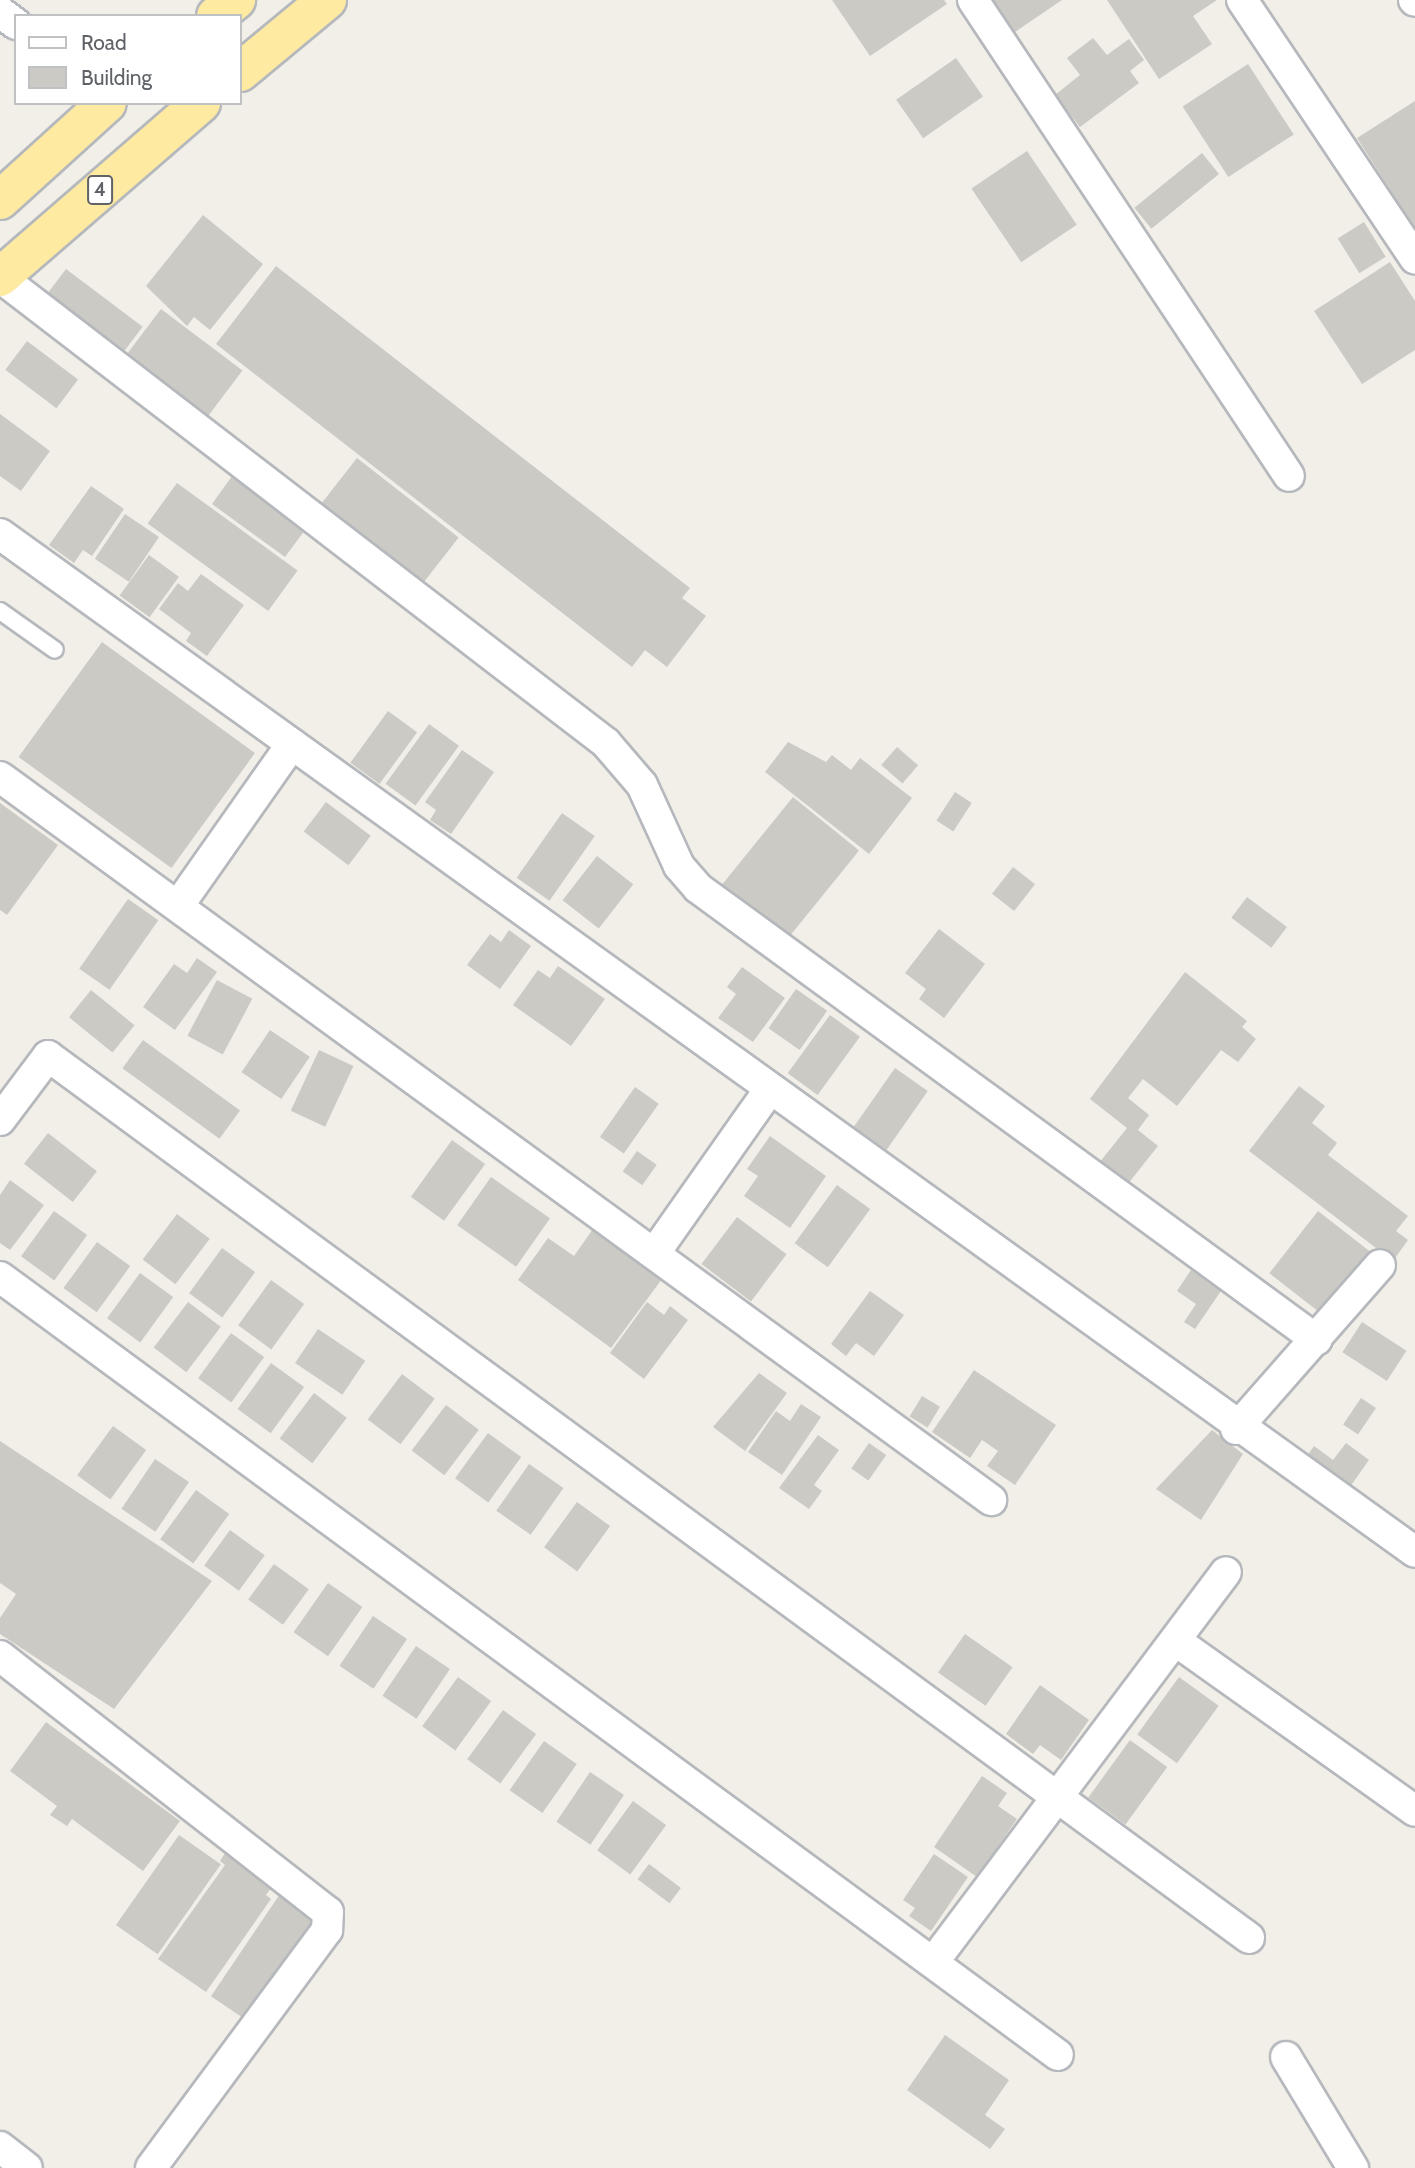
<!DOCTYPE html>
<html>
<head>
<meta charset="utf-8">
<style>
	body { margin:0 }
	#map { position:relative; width:1415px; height:2168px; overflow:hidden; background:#f1efe8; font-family:Cabin,sans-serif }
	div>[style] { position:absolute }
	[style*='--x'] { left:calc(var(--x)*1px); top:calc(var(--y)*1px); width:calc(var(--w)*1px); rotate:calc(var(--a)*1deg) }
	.building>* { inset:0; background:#cccac5; transform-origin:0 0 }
	.roads { filter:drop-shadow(2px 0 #b5b8bc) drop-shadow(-2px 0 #b5b8bc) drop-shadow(0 2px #b5b8bc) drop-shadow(0 -2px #b5b8bc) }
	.service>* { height:16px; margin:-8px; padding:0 8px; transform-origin:8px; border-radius:8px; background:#fff }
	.minor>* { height:30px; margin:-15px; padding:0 15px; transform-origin:15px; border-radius:15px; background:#fff }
	.trunk>* { height:38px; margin:-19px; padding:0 19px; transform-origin:19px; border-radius:19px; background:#feeaa1 }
	span { translate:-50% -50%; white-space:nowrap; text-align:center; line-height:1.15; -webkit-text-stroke:6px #fff; paint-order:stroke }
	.shield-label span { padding:2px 5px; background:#fff; border:2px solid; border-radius:5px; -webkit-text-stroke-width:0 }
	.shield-label { font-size:19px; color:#5f6368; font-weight:700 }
	.legend { position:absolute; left:14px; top:14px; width:228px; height:91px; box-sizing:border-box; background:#fff; border:2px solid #bfc1c3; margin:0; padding:9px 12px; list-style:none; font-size:21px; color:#5f6368 }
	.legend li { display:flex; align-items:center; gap:14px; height:35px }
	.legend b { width:35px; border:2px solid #bfc1c3 }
</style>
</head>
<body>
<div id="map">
	<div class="building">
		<i style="clip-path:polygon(832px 0,944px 0,947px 4px,870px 56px)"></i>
		<i style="clip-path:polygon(988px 0,1062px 0,1012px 34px)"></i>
		<i style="clip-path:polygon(1107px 0,1217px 0,1193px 16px,1212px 44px,1159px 79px)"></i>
		<i style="clip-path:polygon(1093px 38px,1107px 55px,1129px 39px,1144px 60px,1130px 71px,1139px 83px,1080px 127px,1055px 95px,1080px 75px,1067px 58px)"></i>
		<i style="left:956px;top:58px;width:47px;height:73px;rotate:55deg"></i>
		<i style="left:1248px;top:64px;width:84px;height:78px;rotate:57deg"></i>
		<i style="clip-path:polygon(1415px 101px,1415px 229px,1357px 138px)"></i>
		<i style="left:1027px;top:151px;width:89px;height:67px;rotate:56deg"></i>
		<i style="left:1202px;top:153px;width:27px;height:87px;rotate:51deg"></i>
		<i style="clip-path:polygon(203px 215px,263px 264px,210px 330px,194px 317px,187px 326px,146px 286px)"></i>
		<i style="left:1364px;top:222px;width:41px;height:31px;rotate:58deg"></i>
		<i style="clip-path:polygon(1390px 262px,1415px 301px,1415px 350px,1362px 384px,1314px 311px)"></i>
		<i style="clip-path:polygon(276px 266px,690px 588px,682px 598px,706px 616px,667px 667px,645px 650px,632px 667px,216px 344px)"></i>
		<i style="left:66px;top:269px;width:96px;height:38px;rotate:37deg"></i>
		<i style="left:161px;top:309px;width:102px;height:69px;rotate:37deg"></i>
		<i style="left:27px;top:341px;width:64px;height:36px;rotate:37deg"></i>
		<i style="clip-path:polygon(0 414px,50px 451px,21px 491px,0 476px)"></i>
		<i style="left:357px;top:458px;width:129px;height:66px;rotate:38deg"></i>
		<i style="clip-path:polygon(235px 472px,305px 530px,285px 557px,212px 504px)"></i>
		<i style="left:177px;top:483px;width:149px;height:50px;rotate:36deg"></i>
		<i style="clip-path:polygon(91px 486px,124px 509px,92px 556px,83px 550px,74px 563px,49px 545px)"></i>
		<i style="left:125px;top:514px;width:41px;height:54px;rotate:34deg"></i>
		<i style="left:149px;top:555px;width:37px;height:50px;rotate:36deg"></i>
		<i style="clip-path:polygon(201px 574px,244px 605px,207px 656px,186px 641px,191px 633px,159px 609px,178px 583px,188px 591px)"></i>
		<i style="left:102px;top:642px;width:189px;height:142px;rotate:36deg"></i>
		<i style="left:388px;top:711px;width:36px;height:64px;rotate:36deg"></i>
		<i style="left:429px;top:724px;width:37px;height:74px;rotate:36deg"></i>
		<i style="clip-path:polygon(788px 742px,826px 762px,832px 755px,851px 770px,860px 758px,912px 798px,869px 854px,765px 772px)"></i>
		<i style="left:897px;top:747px;width:28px;height:24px;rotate:41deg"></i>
		<i style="clip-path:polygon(462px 750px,494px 772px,451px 834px,430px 820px,436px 810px,425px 802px)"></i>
		<i style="left:955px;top:792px;width:20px;height:34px;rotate:33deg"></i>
		<i style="left:793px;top:797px;width:85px;height:119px;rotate:39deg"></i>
		<i style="left:326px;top:802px;width:56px;height:37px;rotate:37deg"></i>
		<i style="clip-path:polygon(0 803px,58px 845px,7px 915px,0 910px)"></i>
		<i style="left:562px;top:813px;width:40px;height:79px;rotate:35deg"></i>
		<i style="left:597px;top:856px;width:46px;height:56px;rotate:38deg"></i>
		<i style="left:1013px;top:867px;width:28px;height:34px;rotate:38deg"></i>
		<i style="left:1247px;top:897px;width:50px;height:26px;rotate:37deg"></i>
		<i style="left:128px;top:899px;width:37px;height:85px;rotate:35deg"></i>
		<i style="clip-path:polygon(939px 929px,985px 964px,944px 1018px,919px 999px,926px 989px,905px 973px)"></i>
		<i style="clip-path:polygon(509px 930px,531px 946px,500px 989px,467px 965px,490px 934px,501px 942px)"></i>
		<i style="clip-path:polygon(197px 958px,217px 972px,175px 1030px,143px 1007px,174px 964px,187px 973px)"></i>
		<i style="clip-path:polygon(558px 966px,605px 999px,571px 1046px,513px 1005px,538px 970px,550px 978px)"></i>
		<i style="clip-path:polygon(742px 967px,785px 998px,753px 1042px,718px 1018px,736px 994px,727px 987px)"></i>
		<i style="clip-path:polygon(1185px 972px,1247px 1021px,1242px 1027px,1256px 1039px,1238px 1062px,1221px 1050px,1177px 1106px,1143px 1079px,1128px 1098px,1149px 1115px,1138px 1130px,1158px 1146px,1127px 1185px,1099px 1163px,1127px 1128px,1090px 1099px)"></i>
		<i style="left:217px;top:980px;width:40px;height:63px;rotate:28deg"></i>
		<i style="left:796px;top:989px;width:38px;height:48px;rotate:35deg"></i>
		<i style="left:91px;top:990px;width:56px;height:35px;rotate:39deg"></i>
		<i style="left:830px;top:1015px;width:37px;height:72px;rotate:36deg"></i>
		<i style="left:270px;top:1030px;width:48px;height:51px;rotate:34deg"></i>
		<i style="left:143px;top:1040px;width:120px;height:35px;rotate:36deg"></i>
		<i style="left:319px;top:1050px;width:38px;height:67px;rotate:25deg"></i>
		<i style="left:895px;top:1068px;width:40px;height:72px;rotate:35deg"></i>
		<i style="clip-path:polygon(1299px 1086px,1325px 1106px,1312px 1123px,1337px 1143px,1328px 1155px,1408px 1216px,1396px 1231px,1408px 1240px,1393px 1261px,1249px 1151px)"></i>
		<i style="left:635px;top:1087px;width:29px;height:61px;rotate:35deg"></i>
		<i style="left:48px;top:1133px;width:62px;height:39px;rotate:38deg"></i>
		<i style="clip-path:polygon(770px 1136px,826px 1176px,790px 1228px,744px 1196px,758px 1176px,747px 1169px)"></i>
		<i style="left:452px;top:1140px;width:41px;height:70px;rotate:36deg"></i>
		<i style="left:637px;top:1151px;width:24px;height:25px;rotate:35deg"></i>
		<i style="left:491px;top:1177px;width:72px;height:59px;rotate:35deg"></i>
		<i style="clip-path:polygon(10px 1180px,44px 1205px,10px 1250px,0 1243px,0 1195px)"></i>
		<i style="left:837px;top:1185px;width:41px;height:72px;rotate:36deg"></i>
		<i style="left:54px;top:1211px;width:41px;height:56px;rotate:36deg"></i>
		<i style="left:1318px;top:1211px;width:70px;height:79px;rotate:38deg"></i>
		<i style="left:177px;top:1214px;width:41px;height:57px;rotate:37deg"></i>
		<i style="left:737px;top:1217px;width:62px;height:59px;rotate:37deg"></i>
		<i style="clip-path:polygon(593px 1229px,662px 1279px,611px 1348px,518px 1280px,548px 1238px,574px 1256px)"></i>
		<i style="left:97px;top:1242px;width:41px;height:57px;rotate:36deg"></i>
		<i style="left:222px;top:1248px;width:41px;height:56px;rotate:36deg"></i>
		<i style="clip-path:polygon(1191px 1270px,1221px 1291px,1195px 1329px,1184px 1322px,1196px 1304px,1177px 1291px)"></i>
		<i style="left:140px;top:1273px;width:41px;height:56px;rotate:36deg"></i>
		<i style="left:271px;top:1280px;width:41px;height:56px;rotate:36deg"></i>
		<i style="clip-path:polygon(870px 1291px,904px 1315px,874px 1356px,856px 1343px,846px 1356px,831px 1344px)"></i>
		<i style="left:188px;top:1302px;width:41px;height:57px;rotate:37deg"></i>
		<i style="clip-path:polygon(647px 1302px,664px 1315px,670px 1306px,688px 1320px,644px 1379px,610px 1353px)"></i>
		<i style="left:1362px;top:1322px;width:53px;height:36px;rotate:33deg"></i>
		<i style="left:318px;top:1329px;width:57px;height:41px;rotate:34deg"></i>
		<i style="left:231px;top:1333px;width:41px;height:56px;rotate:36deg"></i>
		<i style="left:271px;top:1363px;width:41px;height:57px;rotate:36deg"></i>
		<i style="clip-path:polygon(974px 1370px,1056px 1425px,1015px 1485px,987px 1466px,998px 1451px,982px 1440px,970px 1458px,932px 1432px)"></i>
		<i style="clip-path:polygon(759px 1373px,787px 1393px,745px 1451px,713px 1427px)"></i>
		<i style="left:402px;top:1374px;width:41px;height:57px;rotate:37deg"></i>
		<i style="left:314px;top:1393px;width:41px;height:57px;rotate:37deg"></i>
		<i style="left:922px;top:1396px;width:21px;height:24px;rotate:31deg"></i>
		<i style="left:1361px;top:1398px;width:18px;height:32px;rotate:34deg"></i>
		<i style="clip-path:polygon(801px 1404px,821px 1417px,782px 1475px,748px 1452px,776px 1411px,790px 1421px)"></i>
		<i style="left:446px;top:1405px;width:41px;height:57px;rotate:37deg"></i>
		<i style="left:113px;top:1426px;width:41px;height:61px;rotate:36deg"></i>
		<i style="clip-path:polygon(1212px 1430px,1243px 1454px,1201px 1520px,1156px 1489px)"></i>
		<i style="left:488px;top:1433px;width:41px;height:56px;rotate:36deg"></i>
		<i style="clip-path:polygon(818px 1435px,839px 1450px,814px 1485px,822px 1491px,809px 1509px,779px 1488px)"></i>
		<i style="clip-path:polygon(0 1441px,212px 1581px,114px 1709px,0 1634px,0 1618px,16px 1594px,0 1583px)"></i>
		<i style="left:869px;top:1443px;width:21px;height:31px;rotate:35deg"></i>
		<i style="clip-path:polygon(1346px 1443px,1369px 1460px,1347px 1491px,1304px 1460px,1314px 1446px,1333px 1460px)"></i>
		<i style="left:155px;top:1459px;width:41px;height:60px;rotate:34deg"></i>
		<i style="left:529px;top:1464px;width:42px;height:57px;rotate:35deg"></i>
		<i style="left:196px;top:1490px;width:41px;height:61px;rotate:36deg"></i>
		<i style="left:577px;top:1502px;width:41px;height:56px;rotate:36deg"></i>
		<i style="left:230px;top:1530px;width:43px;height:44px;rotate:36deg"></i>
		<i style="left:274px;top:1564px;width:43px;height:44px;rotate:36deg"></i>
		<i style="left:328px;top:1583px;width:42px;height:60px;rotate:35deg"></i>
		<i style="left:373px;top:1616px;width:41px;height:60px;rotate:34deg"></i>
		<i style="left:965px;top:1634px;width:58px;height:47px;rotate:35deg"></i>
		<i style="left:416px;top:1646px;width:41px;height:60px;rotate:34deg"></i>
		<i style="left:458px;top:1677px;width:41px;height:61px;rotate:36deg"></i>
		<i style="left:1179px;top:1677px;width:49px;height:71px;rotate:36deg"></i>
		<i style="clip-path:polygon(1040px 1685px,1089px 1720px,1061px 1760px,1040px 1745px,1033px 1754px,1006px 1734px)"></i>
		<i style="left:503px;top:1710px;width:41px;height:61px;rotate:36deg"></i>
		<i style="clip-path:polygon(46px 1722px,180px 1821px,143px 1871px,72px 1819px,67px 1826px,50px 1815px,57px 1806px,10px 1771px)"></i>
		<i style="left:1130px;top:1740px;width:46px;height:71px;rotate:36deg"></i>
		<i style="left:544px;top:1741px;width:40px;height:60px;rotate:35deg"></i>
		<i style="left:590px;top:1772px;width:41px;height:60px;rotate:34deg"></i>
		<i style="clip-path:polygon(982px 1776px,1007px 1793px,998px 1806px,1017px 1819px,977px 1877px,934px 1847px)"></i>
		<i style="left:633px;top:1801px;width:41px;height:61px;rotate:36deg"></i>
		<i style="left:179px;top:1835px;width:51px;height:110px;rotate:35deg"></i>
		<i style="clip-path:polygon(229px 1847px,277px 1880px,266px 1895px,271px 1899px,206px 1992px,158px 1959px,225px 1865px,220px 1861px)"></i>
		<i style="clip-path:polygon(934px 1854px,968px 1877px,931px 1931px,909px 1916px,915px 1908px,903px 1900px)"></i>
		<i style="left:649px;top:1864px;width:40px;height:19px;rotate:37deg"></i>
		<i style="left:282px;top:1891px;width:50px;height:127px;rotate:34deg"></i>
		<i style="clip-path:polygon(945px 2035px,1009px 2080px,985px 2115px,1005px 2129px,990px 2149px,907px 2090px)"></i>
	</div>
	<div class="roads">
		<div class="service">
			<i style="--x:0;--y:611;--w:67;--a:35.3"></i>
		</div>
		<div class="minor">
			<i style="--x:973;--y:0;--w:571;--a:56.42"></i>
			<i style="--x:1242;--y:0;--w:311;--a:56.2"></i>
			<i style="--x:1414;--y:0;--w:1;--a:45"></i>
			<i style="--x:0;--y:12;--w:20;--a:37"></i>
			<i style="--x:0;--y:277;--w:764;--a:37.56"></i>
			<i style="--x:606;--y:743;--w:55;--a:49.4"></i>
			<i style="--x:642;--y:785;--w:89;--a:65.4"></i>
			<i style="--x:679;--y:866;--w:29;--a:49"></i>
			<i style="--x:698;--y:888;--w:766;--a:36.14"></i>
			<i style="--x:0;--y:534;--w:1743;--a:35.73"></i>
			<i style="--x:0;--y:777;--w:1227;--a:36.11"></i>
			<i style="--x:178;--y:906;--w:198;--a:-54.9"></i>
			<i style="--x:0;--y:1120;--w:80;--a:-53.1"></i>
			<i style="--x:48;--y:1056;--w:1490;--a:36.29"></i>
			<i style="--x:656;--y:1251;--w:198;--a:-54.9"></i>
			<i style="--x:0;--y:1277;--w:1313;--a:36.33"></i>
			<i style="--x:1236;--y:1429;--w:218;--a:-48.7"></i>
			<i style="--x:1176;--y:1641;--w:293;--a:35.4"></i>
			<i style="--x:0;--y:1656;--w:416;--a:38"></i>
			<i style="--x:328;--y:1912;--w:18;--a:93"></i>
			<i style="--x:327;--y:1930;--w:296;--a:126.5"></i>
			<i style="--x:934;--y:1961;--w:486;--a:-53.1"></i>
			<i style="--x:1286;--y:2057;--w:130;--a:58.9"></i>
			<i style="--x:0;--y:2147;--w:34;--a:38"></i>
		</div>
		<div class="trunk">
			<i style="--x:216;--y:16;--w:26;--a:-39"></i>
			<i style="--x:240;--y:72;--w:113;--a:-39.6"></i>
			<i style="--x:0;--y:200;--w:144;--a:-42.2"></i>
			<i style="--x:0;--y:277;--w:266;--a:-40.9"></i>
		</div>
	</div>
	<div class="shield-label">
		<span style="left:100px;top:190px">4</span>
	</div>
	<ul class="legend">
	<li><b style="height:9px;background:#fff"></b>Road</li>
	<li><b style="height:19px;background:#cccac5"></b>Building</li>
	</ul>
</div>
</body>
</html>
